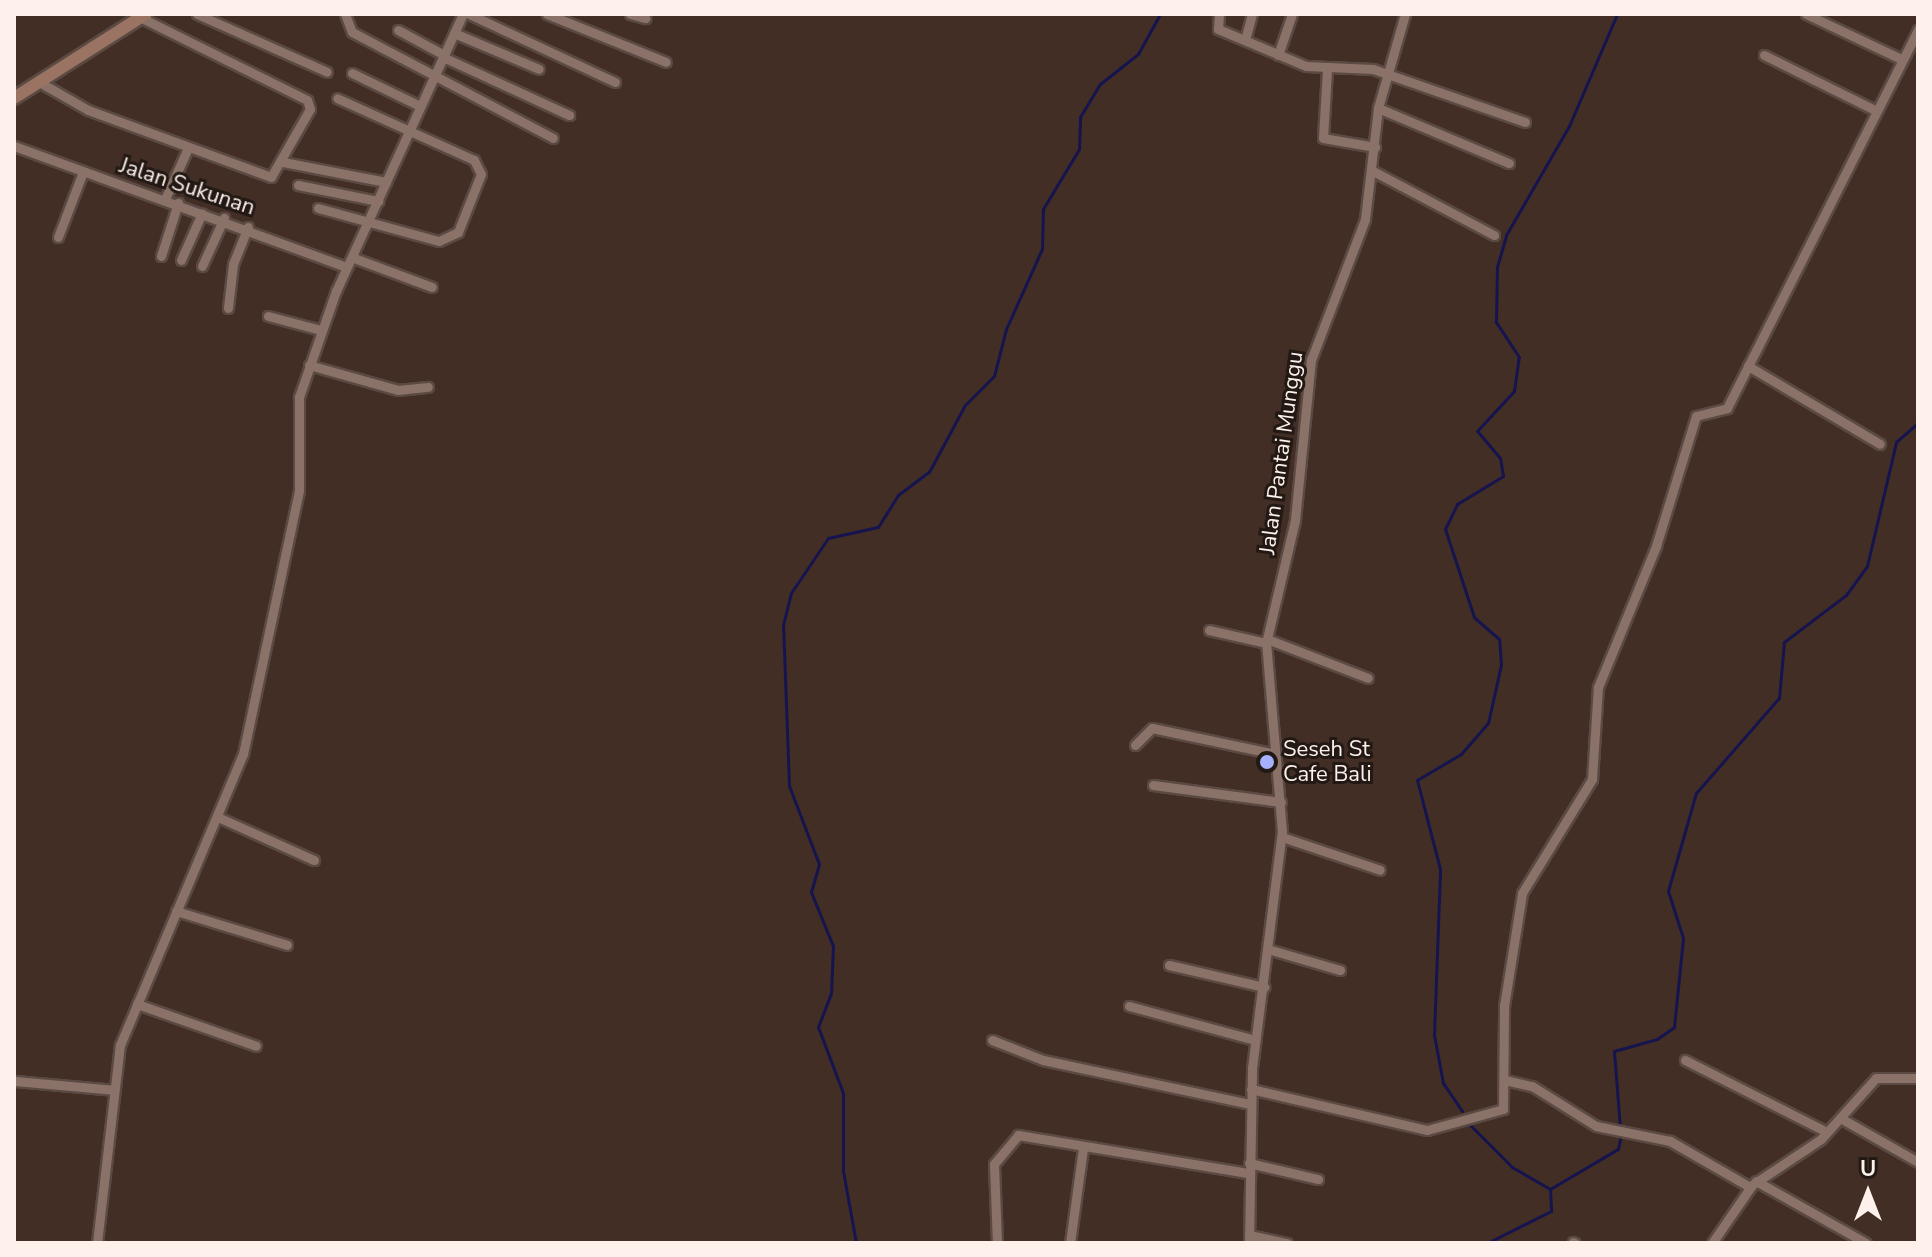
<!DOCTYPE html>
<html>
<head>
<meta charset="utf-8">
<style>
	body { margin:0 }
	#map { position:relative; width:1932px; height:1257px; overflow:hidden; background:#422e25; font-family:"Nunito Sans",sans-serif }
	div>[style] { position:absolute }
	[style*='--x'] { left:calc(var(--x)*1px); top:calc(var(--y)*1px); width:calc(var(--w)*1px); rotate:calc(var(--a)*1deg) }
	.stream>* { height:3px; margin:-1.5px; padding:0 1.5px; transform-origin:1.5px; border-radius:1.5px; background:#16144f }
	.roads { filter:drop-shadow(2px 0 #5b4a43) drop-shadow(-2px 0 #5b4a43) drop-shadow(0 2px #5b4a43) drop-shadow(0 -2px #5b4a43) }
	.street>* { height:9px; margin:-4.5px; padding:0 4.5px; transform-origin:4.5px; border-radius:4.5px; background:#8a7268 }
	.secondary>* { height:12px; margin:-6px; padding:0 6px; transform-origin:6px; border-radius:6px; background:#9a7362 }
	.dots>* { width:22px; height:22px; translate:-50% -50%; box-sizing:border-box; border:4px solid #221915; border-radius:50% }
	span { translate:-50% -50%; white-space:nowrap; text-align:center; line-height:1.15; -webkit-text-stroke:6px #221915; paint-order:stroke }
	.street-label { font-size:22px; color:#fef0ea }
	.poi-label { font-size:22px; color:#fef0ea }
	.left { translate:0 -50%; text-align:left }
	.frame { position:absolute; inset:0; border:16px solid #fef0ea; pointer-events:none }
	.north { position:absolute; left:1828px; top:1153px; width:80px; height:80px; -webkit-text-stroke:6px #221915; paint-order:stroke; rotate:0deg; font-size:22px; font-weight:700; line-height:32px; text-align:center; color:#fef0ea }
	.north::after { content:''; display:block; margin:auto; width:28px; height:36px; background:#fef0ea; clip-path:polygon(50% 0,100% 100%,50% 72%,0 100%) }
</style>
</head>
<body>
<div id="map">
	<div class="stream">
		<i style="--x:1462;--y:1111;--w:34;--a:-124"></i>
		<i style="--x:1443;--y:1083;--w:49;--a:-100.6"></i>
		<i style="--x:1434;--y:1035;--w:166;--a:-87.9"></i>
		<i style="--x:1440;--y:869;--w:92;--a:-104.5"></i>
		<i style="--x:1417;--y:780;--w:51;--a:-30.6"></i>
		<i style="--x:1461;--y:754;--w:41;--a:-48.9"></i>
		<i style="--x:1488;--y:723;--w:59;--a:-77.4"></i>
		<i style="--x:1501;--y:665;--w:26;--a:-94"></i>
		<i style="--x:1499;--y:639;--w:33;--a:-139"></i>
		<i style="--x:1474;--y:617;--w:93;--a:-108.2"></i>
		<i style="--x:1445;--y:529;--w:28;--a:-64"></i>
		<i style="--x:1457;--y:504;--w:54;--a:-31.3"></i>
		<i style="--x:1503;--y:476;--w:18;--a:-99"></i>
		<i style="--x:1500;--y:458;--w:35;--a:-130"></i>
		<i style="--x:1477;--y:431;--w:54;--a:-47.2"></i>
		<i style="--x:1514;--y:391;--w:34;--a:-82"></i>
		<i style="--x:1519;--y:357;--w:42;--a:-123.3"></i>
		<i style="--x:1496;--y:322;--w:55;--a:-89"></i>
		<i style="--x:1497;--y:267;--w:33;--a:-74"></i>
		<i style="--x:1506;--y:235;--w:126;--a:-60"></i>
		<i style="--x:1569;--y:126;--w:122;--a:-66.8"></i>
		<i style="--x:1467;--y:1122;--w:64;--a:45"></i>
		<i style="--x:1512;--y:1167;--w:44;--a:30.1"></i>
		<i style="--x:1550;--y:1189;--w:22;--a:87"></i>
		<i style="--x:1551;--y:1211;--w:72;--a:153.4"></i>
		<i style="--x:1620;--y:1128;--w:77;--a:-94.5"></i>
		<i style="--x:1614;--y:1051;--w:45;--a:-15.6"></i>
		<i style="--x:1657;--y:1039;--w:21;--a:-35"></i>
		<i style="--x:1674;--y:1027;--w:89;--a:-84.2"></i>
		<i style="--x:1683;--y:938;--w:49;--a:-107.7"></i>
		<i style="--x:1668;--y:891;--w:102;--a:-74.1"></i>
		<i style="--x:1696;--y:793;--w:126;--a:-48.9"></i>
		<i style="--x:1779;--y:698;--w:56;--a:-84.9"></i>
		<i style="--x:1784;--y:642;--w:78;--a:-37.2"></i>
		<i style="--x:1846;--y:595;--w:36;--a:-54"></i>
		<i style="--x:1867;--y:566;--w:127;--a:-76.8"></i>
		<i style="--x:1896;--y:442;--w:29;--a:-41"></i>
		<i style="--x:1550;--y:1189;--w:79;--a:-30.5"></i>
		<i style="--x:1618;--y:1149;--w:14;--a:-78"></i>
		<i style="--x:856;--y:1243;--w:73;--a:-100.2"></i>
		<i style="--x:843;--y:1171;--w:78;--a:-90"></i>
		<i style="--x:843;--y:1093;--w:71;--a:-110.7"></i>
		<i style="--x:818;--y:1027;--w:36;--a:-69"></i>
		<i style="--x:831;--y:993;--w:47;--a:-87.6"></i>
		<i style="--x:833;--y:946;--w:58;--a:-112.2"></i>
		<i style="--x:811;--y:892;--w:29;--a:-74"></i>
		<i style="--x:819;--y:864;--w:84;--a:-111"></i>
		<i style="--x:789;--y:786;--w:161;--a:-92.1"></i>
		<i style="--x:783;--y:625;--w:33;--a:-76"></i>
		<i style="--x:791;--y:593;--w:66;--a:-56.1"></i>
		<i style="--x:828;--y:538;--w:51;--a:-12.4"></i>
		<i style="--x:878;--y:527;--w:38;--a:-58"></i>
		<i style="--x:898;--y:495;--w:39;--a:-37"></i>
		<i style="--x:929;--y:472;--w:76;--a:-61.8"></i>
		<i style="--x:965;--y:405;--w:41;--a:-45"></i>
		<i style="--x:994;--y:376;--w:49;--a:-75.7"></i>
		<i style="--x:1006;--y:329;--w:88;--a:-65.8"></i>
		<i style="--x:1042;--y:249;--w:40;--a:-88.6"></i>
		<i style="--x:1043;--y:209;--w:70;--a:-59"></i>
		<i style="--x:1079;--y:149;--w:32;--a:-88"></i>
		<i style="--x:1080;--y:117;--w:39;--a:-59"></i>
		<i style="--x:1100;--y:84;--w:48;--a:-38.3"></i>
		<i style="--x:1138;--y:54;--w:46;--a:-61.2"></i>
	</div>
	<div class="roads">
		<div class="street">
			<i style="--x:197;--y:14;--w:142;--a:24"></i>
			<i style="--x:345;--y:14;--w:19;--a:69"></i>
			<i style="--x:352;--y:32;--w:227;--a:27.8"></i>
			<i style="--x:469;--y:14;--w:161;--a:25"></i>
			<i style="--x:547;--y:14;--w:128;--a:22"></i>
			<i style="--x:630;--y:14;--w:16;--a:15"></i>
			<i style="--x:1219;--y:14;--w:15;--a:94"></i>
			<i style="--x:1218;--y:29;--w:95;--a:22.8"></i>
			<i style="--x:1306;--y:66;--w:67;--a:2.6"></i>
			<i style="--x:1373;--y:69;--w:161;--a:19.2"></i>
			<i style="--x:1806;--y:14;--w:105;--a:25.3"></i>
			<i style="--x:398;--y:30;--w:52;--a:28.5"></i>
			<i style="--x:454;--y:33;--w:92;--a:23"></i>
			<i style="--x:1245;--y:40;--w:27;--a:-75"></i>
			<i style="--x:1278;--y:55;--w:43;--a:-71.1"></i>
			<i style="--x:1764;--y:55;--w:126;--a:26.4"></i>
			<i style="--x:443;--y:57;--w:139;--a:24.7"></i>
			<i style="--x:1327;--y:70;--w:68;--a:93.4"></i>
			<i style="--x:1323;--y:138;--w:53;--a:9.8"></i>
			<i style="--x:352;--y:73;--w:73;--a:25.9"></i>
			<i style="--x:41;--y:83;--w:54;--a:29.9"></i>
			<i style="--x:88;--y:110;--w:195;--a:20.1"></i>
			<i style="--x:271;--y:177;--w:78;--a:-60.2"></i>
			<i style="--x:310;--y:109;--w:9;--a:-108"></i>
			<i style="--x:307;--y:100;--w:184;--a:-153.6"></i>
			<i style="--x:1378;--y:108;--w:142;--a:22.8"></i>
			<i style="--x:14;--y:146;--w:353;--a:20"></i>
			<i style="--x:283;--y:162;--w:105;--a:11"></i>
			<i style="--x:1373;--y:171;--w:137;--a:27.9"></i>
			<i style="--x:298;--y:185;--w:82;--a:11.3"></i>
			<i style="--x:165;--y:199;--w:56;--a:-65.7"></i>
			<i style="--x:318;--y:208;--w:125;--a:15.3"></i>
			<i style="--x:439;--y:241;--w:21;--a:-25"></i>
			<i style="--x:458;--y:232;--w:62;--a:-68.4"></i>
			<i style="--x:481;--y:174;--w:16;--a:-117"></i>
			<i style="--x:474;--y:160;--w:150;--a:-155.7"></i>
			<i style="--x:58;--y:237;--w:70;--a:-69"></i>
			<i style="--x:161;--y:256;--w:56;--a:-72.2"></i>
			<i style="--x:354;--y:258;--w:83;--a:20.4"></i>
			<i style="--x:181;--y:260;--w:51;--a:-65.9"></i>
			<i style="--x:202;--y:266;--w:53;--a:-65.4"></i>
			<i style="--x:228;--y:308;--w:44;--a:-83.5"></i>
			<i style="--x:233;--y:264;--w:40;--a:-68"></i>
			<i style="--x:268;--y:316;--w:55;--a:14.8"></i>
			<i style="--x:309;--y:365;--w:92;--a:15.7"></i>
			<i style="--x:398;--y:390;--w:30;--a:-6"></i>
			<i style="--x:1748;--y:366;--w:153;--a:30.6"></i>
			<i style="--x:1209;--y:630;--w:58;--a:12.8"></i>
			<i style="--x:1267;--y:639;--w:108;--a:21.1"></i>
			<i style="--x:1135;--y:745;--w:24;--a:-45"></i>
			<i style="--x:1152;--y:728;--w:126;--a:11.9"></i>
			<i style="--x:1153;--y:785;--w:129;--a:7.6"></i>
			<i style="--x:220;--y:818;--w:103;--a:24.1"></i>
			<i style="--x:1282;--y:837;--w:103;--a:18.6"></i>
			<i style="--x:176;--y:911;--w:116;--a:17"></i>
			<i style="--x:1271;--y:950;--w:72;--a:16.2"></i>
			<i style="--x:1169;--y:965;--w:98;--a:13"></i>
			<i style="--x:137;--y:1004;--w:126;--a:19.4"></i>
			<i style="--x:1129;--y:1006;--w:131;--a:15.1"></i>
			<i style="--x:992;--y:1040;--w:55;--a:21.4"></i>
			<i style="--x:1043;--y:1060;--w:212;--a:12"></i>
			<i style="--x:1685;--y:1060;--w:159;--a:26.9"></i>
			<i style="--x:1505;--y:1080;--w:28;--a:13"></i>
			<i style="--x:1532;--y:1086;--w:75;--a:32"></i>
			<i style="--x:1596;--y:1126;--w:76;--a:11.5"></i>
			<i style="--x:1670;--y:1141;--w:92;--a:29.9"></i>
			<i style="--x:14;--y:1081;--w:100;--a:5.1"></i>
			<i style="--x:1251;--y:1089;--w:181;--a:13.1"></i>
			<i style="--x:1427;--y:1130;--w:79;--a:-15.4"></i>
			<i style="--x:1503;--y:1109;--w:103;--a:-89.4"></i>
			<i style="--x:1504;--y:1006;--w:114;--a:-80.9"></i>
			<i style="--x:1522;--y:893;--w:134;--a:-58.4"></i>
			<i style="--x:1592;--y:779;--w:92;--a:-86.3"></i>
			<i style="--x:1598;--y:687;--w:152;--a:-67.6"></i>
			<i style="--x:1656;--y:546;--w:136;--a:-72.9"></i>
			<i style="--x:1696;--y:416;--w:32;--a:-14"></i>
			<i style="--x:1727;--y:408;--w:424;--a:-63.2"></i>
			<i style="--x:1842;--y:1119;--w:87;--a:29.5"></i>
			<i style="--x:1249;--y:1163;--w:71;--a:13.1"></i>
			<i style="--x:1756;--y:1181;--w:126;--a:29.4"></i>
			<i style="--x:1249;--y:1235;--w:39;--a:12"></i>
			<i style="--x:1573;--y:1242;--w:2;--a:27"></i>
			<i style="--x:97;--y:1243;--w:199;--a:-83.4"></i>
			<i style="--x:120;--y:1045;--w:316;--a:-67.1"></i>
			<i style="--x:243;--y:754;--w:270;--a:-78"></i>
			<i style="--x:299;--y:490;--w:93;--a:-90"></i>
			<i style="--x:299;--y:397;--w:112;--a:-70.8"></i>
			<i style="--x:336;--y:291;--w:305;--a:-65.4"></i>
			<i style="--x:997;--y:1243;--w:79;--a:-92.2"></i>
			<i style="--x:994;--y:1164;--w:38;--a:-50"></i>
			<i style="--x:1018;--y:1135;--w:233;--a:9.4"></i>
			<i style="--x:1070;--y:1243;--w:96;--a:-82.2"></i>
			<i style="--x:1249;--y:1243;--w:175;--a:-89"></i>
			<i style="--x:1252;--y:1068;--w:238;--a:-82.8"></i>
			<i style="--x:1282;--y:832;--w:190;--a:-94.8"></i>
			<i style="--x:1266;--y:643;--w:126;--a:-76.7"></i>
			<i style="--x:1295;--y:520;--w:161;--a:-84.3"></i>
			<i style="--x:1311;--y:360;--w:151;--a:-69"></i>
			<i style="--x:1365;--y:219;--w:112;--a:-83.3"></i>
			<i style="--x:1378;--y:108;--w:98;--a:-74"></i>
			<i style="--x:1712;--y:1243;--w:70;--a:-55.4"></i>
			<i style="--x:1752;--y:1185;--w:83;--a:-33.7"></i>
			<i style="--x:1821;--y:1139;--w:82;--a:-48"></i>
			<i style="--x:1876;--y:1078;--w:42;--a:0"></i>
		</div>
		<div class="secondary">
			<i style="--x:14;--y:98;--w:156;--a:-32.5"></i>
		</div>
	</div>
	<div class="dots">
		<i style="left:1267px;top:762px;background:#a5b1fc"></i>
	</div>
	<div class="street-label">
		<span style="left:187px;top:187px;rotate:18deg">Jalan Sukunan</span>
		<span style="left:1282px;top:453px;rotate:-82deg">Jalan Pantai Munggu</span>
	</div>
	<div class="poi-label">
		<span class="left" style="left:1283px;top:762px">Seseh St<br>Cafe Bali</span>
	</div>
	<div class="frame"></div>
	<div class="north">U</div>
</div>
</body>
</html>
